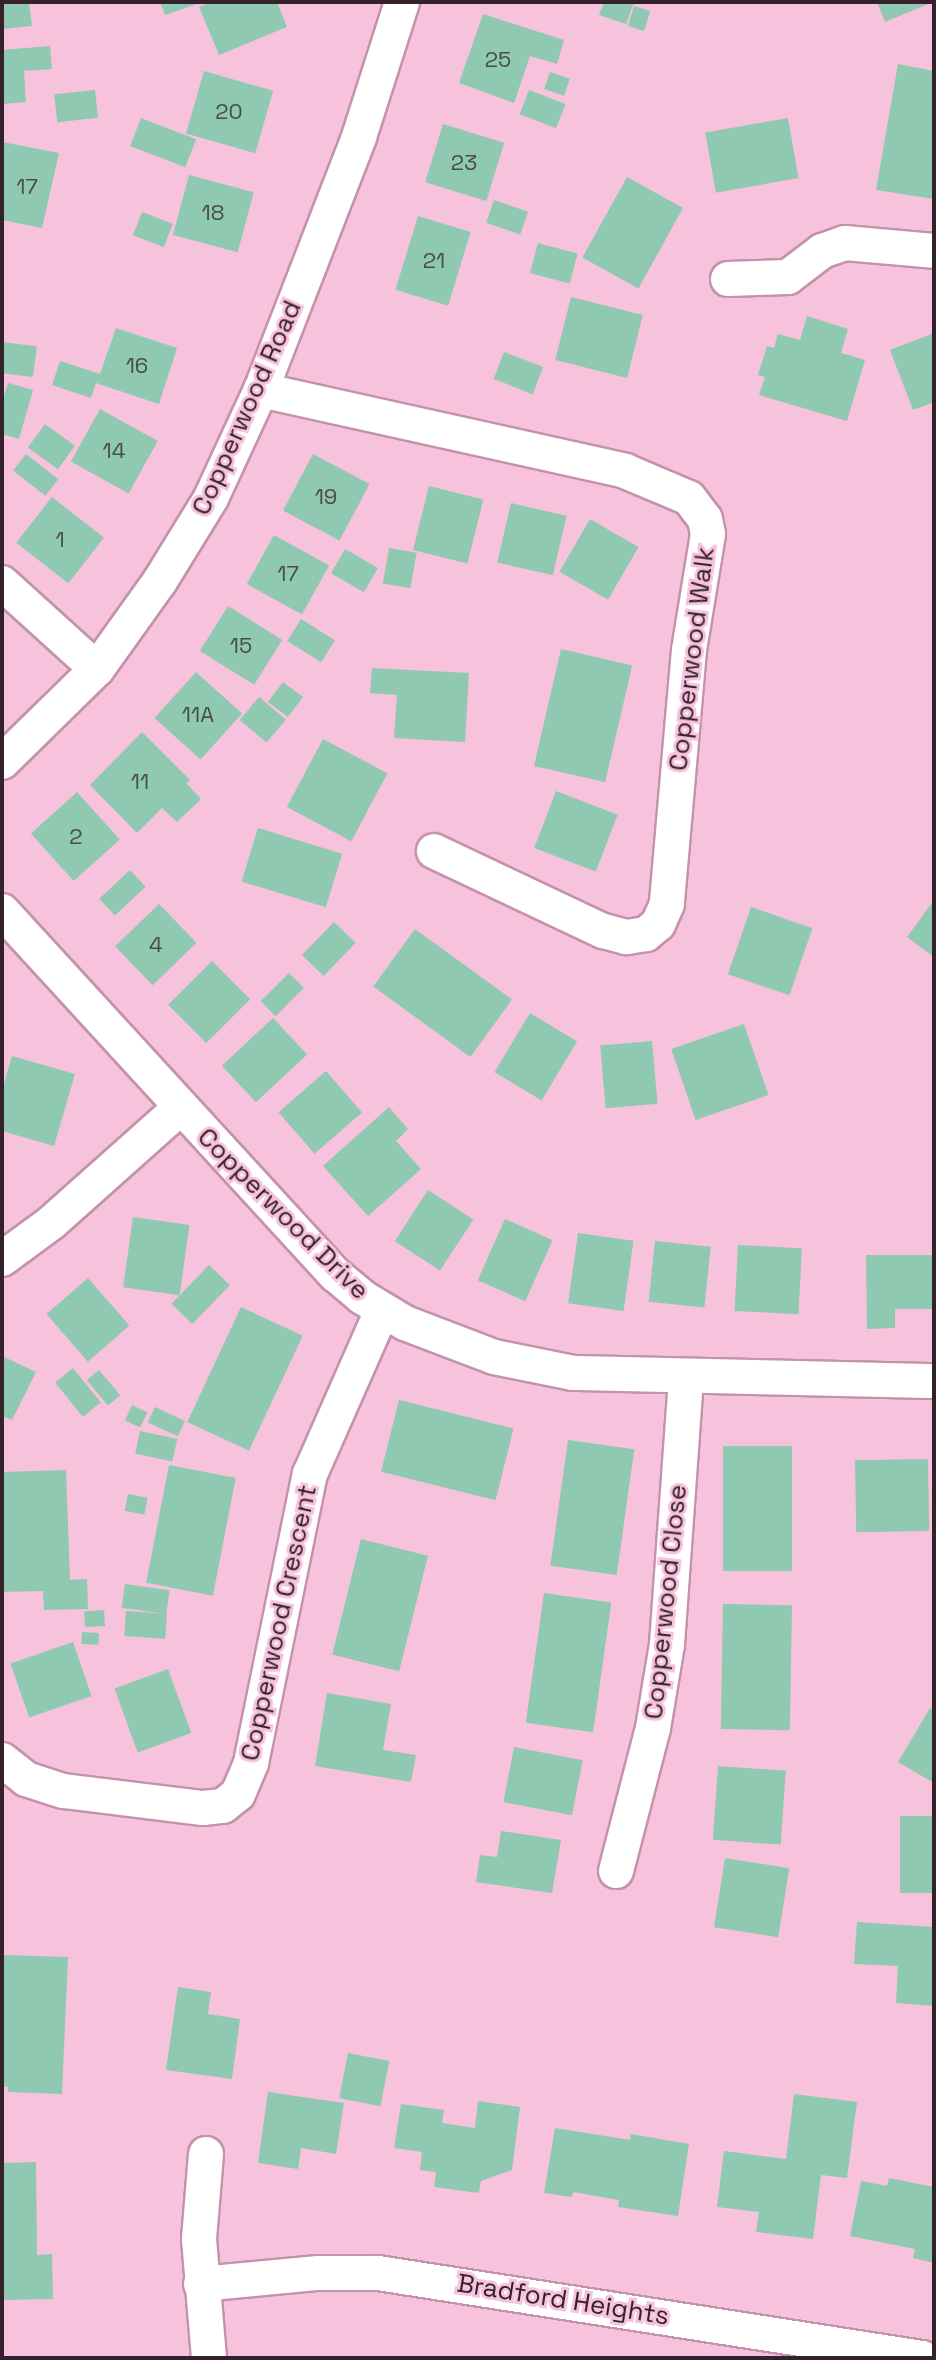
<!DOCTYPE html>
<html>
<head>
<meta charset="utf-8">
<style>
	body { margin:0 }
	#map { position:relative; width:936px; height:2360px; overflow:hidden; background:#f7c2dc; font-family:"Space Grotesk",sans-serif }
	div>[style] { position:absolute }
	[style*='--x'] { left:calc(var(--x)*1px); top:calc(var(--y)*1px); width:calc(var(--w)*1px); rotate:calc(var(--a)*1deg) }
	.building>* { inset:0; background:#8fc9b1; transform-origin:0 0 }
	.roads { filter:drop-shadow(2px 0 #c492ab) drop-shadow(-2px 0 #c492ab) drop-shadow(0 2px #c492ab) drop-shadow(0 -2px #c492ab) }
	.minor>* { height:34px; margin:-17px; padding:0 17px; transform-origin:17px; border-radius:17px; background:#fff }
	span { translate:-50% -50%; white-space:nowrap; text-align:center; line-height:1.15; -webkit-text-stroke:6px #f7c2dc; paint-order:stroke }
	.number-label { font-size:22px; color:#4b4b4c }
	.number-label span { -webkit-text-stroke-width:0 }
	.street-label { font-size:26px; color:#34212b }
	.frame { position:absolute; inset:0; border:4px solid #34212b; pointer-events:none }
</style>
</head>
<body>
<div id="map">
	<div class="building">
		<i style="clip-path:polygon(2px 2px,29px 2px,32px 26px,2px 29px)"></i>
		<i style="clip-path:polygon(160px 2px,202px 2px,165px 15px)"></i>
		<i style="clip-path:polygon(211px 2px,277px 2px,287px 27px,219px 55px,199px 7px)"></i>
		<i style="clip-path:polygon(604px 2px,634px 2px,626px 24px,599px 15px)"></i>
		<i style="clip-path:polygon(877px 2px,933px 2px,885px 22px)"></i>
		<i style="left:634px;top:6px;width:17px;height:21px;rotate:17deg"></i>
		<i style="clip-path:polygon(483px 14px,564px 40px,557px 64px,530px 56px,514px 103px,459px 83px)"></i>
		<i style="clip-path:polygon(50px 46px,52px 69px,24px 71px,26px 102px,2px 104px,2px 50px)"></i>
		<i style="clip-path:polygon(898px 64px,934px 71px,934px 199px,876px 190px)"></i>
		<i style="left:204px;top:71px;width:72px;height:65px;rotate:16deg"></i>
		<i style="left:550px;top:72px;width:21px;height:18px;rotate:19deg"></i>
		<i style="left:95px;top:90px;width:28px;height:41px;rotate:84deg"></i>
		<i style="left:529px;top:90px;width:39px;height:26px;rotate:21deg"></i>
		<i style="left:141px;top:118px;width:59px;height:30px;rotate:21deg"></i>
		<i style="left:788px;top:118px;width:61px;height:84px;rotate:80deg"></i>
		<i style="left:443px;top:124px;width:64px;height:61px;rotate:17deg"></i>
		<i style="clip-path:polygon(2px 142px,59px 153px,42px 228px,2px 220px)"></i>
		<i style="left:189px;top:175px;width:67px;height:62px;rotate:15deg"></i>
		<i style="left:627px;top:177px;width:64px;height:92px;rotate:29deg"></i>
		<i style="left:494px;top:200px;width:36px;height:24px;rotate:19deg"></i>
		<i style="left:142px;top:212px;width:33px;height:25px;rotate:21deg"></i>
		<i style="left:418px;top:216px;width:55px;height:77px;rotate:17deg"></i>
		<i style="left:538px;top:243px;width:41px;height:31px;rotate:15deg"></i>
		<i style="left:571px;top:297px;width:74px;height:65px;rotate:14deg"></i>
		<i style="clip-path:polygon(807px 316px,848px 329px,841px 353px,865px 360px,847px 421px,759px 395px,765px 377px,758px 375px,767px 346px,774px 348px,778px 334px,800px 340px)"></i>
		<i style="clip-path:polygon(116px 328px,177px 348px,159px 404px,96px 383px,91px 398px,52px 385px,60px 361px,100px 374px)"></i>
		<i style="clip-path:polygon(934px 333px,934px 402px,913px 410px,890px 350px)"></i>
		<i style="left:2px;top:342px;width:35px;height:31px;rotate:7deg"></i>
		<i style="left:504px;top:352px;width:42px;height:29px;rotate:21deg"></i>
		<i style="clip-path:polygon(8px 383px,33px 390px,19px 439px,2px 434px,2px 402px)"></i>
		<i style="left:100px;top:409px;width:66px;height:60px;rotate:29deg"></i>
		<i style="left:45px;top:424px;width:37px;height:29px;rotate:36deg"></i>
		<i style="left:26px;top:454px;width:41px;height:21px;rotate:38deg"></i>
		<i style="left:313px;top:454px;width:64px;height:64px;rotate:28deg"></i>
		<i style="left:429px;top:486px;width:56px;height:66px;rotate:14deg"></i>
		<i style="left:52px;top:497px;width:66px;height:58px;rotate:38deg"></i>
		<i style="left:511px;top:503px;width:57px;height:61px;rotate:13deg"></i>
		<i style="left:590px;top:519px;width:56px;height:61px;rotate:30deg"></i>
		<i style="left:274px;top:535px;width:63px;height:56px;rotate:29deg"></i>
		<i style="left:389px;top:548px;width:28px;height:36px;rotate:10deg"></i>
		<i style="left:345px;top:549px;width:38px;height:28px;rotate:30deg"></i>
		<i style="left:228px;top:606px;width:64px;height:53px;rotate:32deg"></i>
		<i style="left:301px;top:619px;width:40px;height:26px;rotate:32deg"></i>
		<i style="left:561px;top:649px;width:73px;height:120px;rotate:13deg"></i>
		<i style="clip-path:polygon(372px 668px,469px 673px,465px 742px,394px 738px,397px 695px,370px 693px)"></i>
		<i style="left:196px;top:672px;width:62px;height:62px;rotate:42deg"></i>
		<i style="left:283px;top:682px;width:25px;height:25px;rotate:37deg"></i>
		<i style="left:259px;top:697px;width:35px;height:30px;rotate:40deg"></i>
		<i style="clip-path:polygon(142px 732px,190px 780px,186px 783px,201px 799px,177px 822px,162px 808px,137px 833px,90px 785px)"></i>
		<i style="left:323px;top:739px;width:73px;height:77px;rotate:28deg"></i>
		<i style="left:556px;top:791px;width:66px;height:61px;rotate:21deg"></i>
		<i style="left:77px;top:792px;width:64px;height:62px;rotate:48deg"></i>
		<i style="left:258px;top:828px;width:88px;height:56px;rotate:17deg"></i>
		<i style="left:130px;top:870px;width:23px;height:42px;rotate:47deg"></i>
		<i style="clip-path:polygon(934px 900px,934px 957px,907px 937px)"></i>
		<i style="left:159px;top:904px;width:54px;height:61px;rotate:46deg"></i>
		<i style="left:751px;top:907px;width:65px;height:71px;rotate:19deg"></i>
		<i style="left:334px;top:922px;width:30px;height:46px;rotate:44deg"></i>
		<i style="left:415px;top:929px;width:120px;height:71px;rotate:36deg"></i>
		<i style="left:212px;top:961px;width:54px;height:62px;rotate:45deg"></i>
		<i style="left:289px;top:973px;width:21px;height:40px;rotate:45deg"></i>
		<i style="left:530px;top:1013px;width:55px;height:69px;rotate:31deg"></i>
		<i style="left:273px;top:1018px;width:50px;height:70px;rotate:47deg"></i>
		<i style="left:744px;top:1024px;width:75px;height:77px;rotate:71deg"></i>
		<i style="left:652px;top:1041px;width:63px;height:52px;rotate:85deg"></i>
		<i style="clip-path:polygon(12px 1056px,75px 1074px,54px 1146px,2px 1131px,2px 1091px)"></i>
		<i style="left:326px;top:1071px;width:55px;height:63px;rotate:49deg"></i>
		<i style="clip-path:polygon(389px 1107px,408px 1129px,396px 1141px,421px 1169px,368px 1216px,323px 1166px)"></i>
		<i style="left:428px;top:1190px;width:54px;height:61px;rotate:33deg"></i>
		<i style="left:133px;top:1217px;width:57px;height:71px;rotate:8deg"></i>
		<i style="left:505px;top:1219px;width:52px;height:67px;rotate:24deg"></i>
		<i style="left:578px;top:1233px;width:56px;height:71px;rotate:8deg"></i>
		<i style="left:655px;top:1241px;width:56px;height:61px;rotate:6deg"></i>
		<i style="left:738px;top:1245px;width:64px;height:66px;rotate:3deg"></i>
		<i style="clip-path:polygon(866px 1255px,934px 1255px,934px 1309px,895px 1309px,895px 1328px,867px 1329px)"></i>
		<i style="left:209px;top:1265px;width:29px;height:54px;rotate:44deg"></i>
		<i style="left:88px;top:1278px;width:63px;height:55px;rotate:49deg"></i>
		<i style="left:241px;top:1307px;width:68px;height:127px;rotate:25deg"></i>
		<i style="clip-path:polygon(2px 1356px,36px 1372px,12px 1420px,2px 1416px)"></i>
		<i style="left:73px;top:1368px;width:44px;height:23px;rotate:51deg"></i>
		<i style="left:99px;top:1370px;width:33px;height:16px;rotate:50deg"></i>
		<i style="left:399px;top:1400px;width:118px;height:74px;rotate:14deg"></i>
		<i style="left:132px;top:1405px;width:17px;height:17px;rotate:25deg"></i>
		<i style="left:155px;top:1407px;width:33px;height:17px;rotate:25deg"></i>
		<i style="left:140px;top:1431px;width:38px;height:23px;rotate:12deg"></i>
		<i style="left:568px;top:1440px;width:67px;height:127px;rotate:8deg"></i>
		<i style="left:792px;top:1446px;width:125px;height:69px;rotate:90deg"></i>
		<i style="left:928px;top:1459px;width:72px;height:73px;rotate:89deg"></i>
		<i style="left:169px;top:1465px;width:68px;height:120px;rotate:11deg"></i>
		<i style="clip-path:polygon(66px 1470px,70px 1580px,87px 1579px,88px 1609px,44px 1610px,43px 1591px,2px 1592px,2px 1472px)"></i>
		<i style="left:128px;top:1494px;width:20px;height:17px;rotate:11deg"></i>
		<i style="left:361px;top:1539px;width:69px;height:119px;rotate:14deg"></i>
		<i style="left:125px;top:1584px;width:45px;height:24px;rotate:8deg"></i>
		<i style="left:544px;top:1593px;width:68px;height:131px;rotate:8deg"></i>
		<i style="left:723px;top:1604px;width:69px;height:125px;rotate:1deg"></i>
		<i style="left:104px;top:1610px;width:16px;height:20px;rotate:86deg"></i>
		<i style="left:126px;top:1611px;width:41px;height:25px;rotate:4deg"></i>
		<i style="left:82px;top:1632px;width:17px;height:12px;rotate:3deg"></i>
		<i style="left:73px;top:1642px;width:57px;height:66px;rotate:71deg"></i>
		<i style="left:168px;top:1669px;width:68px;height:57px;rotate:70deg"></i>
		<i style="clip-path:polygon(327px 1693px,391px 1704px,383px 1750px,416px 1755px,411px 1782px,315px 1766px)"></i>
		<i style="clip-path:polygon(930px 1708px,934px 1710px,934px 1783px,898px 1762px)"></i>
		<i style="left:514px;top:1747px;width:70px;height:56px;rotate:11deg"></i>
		<i style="left:718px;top:1766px;width:68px;height:74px;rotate:4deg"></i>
		<i style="left:934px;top:1816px;width:77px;height:34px;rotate:90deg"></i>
		<i style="clip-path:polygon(501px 1831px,561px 1840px,552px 1893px,476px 1882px,480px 1855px,497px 1857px)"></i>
		<i style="left:725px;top:1858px;width:65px;height:70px;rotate:9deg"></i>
		<i style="clip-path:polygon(857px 1922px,934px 1927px,934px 2006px,896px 2003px,898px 1966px,854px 1964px)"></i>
		<i style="clip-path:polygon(2px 1955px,68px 1957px,62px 2094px,8px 2092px,8px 2087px,2px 2086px)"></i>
		<i style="clip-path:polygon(178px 1987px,211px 1992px,208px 2014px,240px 2019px,232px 2079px,166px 2070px)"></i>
		<i style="left:348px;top:2053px;width:42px;height:46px;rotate:11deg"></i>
		<i style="clip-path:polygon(268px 2092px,344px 2103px,336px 2154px,301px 2148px,298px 2169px,258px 2163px)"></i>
		<i style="clip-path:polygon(794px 2094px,857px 2102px,847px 2178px,821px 2175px,813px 2239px,756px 2232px,759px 2212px,717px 2207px,724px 2151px,786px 2159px)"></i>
		<i style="clip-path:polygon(478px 2101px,520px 2107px,512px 2170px,481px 2181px,479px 2193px,434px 2187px,436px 2172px,420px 2170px,422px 2152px,394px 2148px,401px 2104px,444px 2110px,442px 2123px,475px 2128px)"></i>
		<i style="clip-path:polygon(555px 2128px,630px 2140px,631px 2134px,689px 2144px,678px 2216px,618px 2207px,619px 2200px,573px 2192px,572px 2197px,544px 2193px)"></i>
		<i style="clip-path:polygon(36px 2162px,37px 2255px,52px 2254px,53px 2299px,2px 2300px,2px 2163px)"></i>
		<i style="clip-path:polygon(889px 2178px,934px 2187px,934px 2263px,913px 2258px,915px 2249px,850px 2236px,861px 2181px,887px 2186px)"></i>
	</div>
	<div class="roads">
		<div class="minor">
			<i style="--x:728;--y:279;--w:60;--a:-1.9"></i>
			<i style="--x:788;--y:277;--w:43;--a:-37.4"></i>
			<i style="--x:822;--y:251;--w:24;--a:-19"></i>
			<i style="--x:845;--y:243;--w:89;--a:5.1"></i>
			<i style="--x:261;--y:390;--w:373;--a:12.5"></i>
			<i style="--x:625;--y:471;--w:69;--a:22.9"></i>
			<i style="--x:689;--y:498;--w:26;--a:53"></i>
			<i style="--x:705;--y:519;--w:15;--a:79"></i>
			<i style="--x:708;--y:534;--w:118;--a:99.3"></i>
			<i style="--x:689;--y:650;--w:255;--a:95"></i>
			<i style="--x:667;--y:904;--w:22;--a:114"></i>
			<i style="--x:658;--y:924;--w:16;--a:140"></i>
			<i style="--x:646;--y:934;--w:20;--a:171"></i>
			<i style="--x:626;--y:937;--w:24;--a:-165"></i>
			<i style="--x:603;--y:931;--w:187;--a:-154.7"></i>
			<i style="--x:2;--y:583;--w:128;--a:42.2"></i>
			<i style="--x:2;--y:762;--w:133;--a:-44.4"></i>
			<i style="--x:97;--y:669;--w:108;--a:-54.4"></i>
			<i style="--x:160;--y:581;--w:97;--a:-58.4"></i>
			<i style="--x:211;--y:498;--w:119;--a:-65.2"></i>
			<i style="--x:261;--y:390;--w:271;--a:-68.8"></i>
			<i style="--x:359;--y:137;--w:142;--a:-72.3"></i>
			<i style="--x:2;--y:911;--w:494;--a:47.5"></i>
			<i style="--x:336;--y:1275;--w:34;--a:40"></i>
			<i style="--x:362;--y:1297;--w:50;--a:31.2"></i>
			<i style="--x:405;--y:1323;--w:95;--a:20.9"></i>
			<i style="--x:494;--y:1357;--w:81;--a:11.4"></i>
			<i style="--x:573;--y:1373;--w:361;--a:1.3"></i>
			<i style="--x:2;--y:1259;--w:61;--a:-36.3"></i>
			<i style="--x:51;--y:1223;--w:173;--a:-41.7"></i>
			<i style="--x:2;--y:1760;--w:31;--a:38"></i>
			<i style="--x:26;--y:1779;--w:40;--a:18"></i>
			<i style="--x:64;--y:1791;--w:140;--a:7"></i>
			<i style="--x:203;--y:1808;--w:20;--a:-6"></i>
			<i style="--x:223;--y:1806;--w:19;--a:-39"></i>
			<i style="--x:238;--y:1794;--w:34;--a:-67"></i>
			<i style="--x:251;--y:1763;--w:295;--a:-78.5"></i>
			<i style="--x:310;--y:1474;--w:178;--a:-66.2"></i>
			<i style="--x:616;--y:1871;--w:148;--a:-75.5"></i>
			<i style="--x:653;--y:1728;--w:85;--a:-80.5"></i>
			<i style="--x:667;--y:1644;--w:268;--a:-85.9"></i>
			<i style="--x:206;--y:2154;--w:85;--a:94.7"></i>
			<i style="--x:199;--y:2239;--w:119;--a:85.2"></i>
			<i style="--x:201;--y:2284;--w:118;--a:-5.4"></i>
			<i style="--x:318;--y:2273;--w:60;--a:0"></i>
			<i style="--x:378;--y:2273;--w:551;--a:8.88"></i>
		</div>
	</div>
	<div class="number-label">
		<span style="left:498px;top:60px">25</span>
		<span style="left:229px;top:112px">20</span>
		<span style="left:464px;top:163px">23</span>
		<span style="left:27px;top:187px">17</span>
		<span style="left:213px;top:213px">18</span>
		<span style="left:434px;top:261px">21</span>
		<span style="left:137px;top:366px">16</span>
		<span style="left:114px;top:451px">14</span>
		<span style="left:326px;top:497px">19</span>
		<span style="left:60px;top:540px">1</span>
		<span style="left:288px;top:574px">17</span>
		<span style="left:241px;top:646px">15</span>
		<span style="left:198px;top:715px">11A</span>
		<span style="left:140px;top:782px">11</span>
		<span style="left:76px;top:837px">2</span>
		<span style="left:156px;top:945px">4</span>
	</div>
	<div class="street-label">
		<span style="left:247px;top:408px;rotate:-66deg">Copperwood Road</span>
		<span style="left:692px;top:659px;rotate:-83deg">Copperwood Walk</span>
		<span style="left:283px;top:1214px;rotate:45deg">Copperwood Drive</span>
		<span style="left:666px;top:1602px;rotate:-84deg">Copperwood Close</span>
		<span style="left:279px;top:1623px;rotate:-78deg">Copperwood Crescent</span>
		<span style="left:563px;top:2300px;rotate:9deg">Bradford Heights</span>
	</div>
	<div class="frame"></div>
</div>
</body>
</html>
